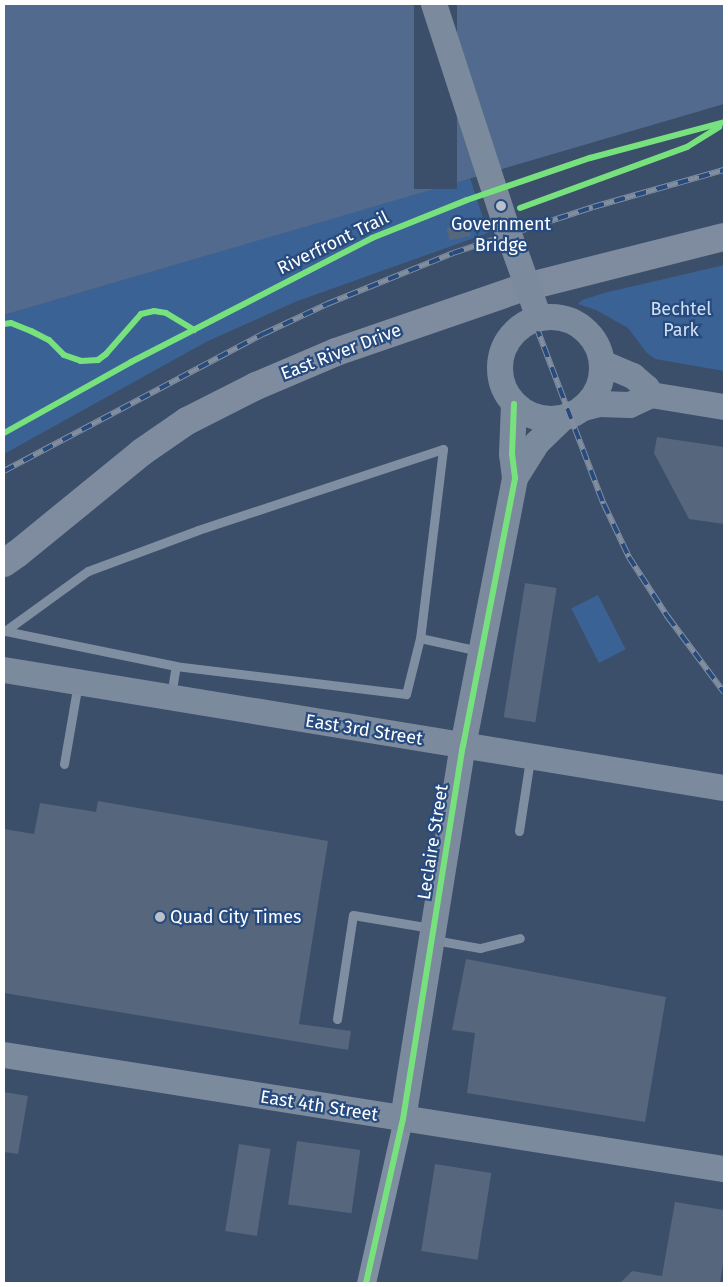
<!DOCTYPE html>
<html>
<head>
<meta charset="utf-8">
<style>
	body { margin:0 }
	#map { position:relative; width:728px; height:1287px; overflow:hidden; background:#3b4e6a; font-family:"Fira Sans",sans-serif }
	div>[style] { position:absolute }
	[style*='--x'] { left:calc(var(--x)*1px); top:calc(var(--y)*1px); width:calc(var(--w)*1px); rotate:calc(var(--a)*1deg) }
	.green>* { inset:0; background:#3b6294; transform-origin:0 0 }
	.water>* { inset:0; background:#516a8e }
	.pier>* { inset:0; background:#3b4e6a; transform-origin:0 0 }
	.building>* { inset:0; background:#56667c; transform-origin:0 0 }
	.lane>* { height:9px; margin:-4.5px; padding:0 4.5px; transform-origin:4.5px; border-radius:4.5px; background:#808ea1 }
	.street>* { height:19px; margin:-9.5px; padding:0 9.5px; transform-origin:9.5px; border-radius:9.5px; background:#808ea1 }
	.secondary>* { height:26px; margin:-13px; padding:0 13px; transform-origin:13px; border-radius:13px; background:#7c8a9d }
	.secondary>.ring { margin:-13px; padding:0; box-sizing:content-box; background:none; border:26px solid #7c8a9d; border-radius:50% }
	.primary>* { height:28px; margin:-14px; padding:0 14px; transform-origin:14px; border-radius:14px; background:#7f8ca0 }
	.rail>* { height:5.5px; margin-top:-2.75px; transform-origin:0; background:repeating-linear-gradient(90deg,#274b7e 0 11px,#818ea0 0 22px); box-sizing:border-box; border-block:1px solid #818ea0 }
	.secondary-bridge>* { height:26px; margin:-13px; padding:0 13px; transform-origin:13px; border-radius:13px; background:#7c8a9d }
	.cycleway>* { height:6px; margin:-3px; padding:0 3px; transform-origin:3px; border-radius:3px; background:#77e17e }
	.dots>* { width:14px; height:14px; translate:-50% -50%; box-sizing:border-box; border:2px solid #274b7e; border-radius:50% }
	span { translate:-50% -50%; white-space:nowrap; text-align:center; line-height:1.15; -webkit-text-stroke:4.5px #274b7e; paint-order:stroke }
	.poi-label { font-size:18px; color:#fff }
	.left { translate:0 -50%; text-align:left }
	.street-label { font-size:18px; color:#fff }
	.park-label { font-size:18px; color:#d0e0f4 }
	.frame { position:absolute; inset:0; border:5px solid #fff; pointer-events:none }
</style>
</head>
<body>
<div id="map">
	<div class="green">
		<i style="clip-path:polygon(470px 178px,488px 233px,295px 302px,206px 342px,4px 454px,4px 315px)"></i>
		<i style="clip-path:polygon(724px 265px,724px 371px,655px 359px,646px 352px,628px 328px,596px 310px,578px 304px,582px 300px,604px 293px)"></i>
		<i style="left:598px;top:595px;width:61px;height:30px;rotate:63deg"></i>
	</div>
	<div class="water">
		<i style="clip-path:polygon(4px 4px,724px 4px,724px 104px,4px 315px)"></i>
	</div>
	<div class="pier">
		<i style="left:414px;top:4px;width:43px;height:185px"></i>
	</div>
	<div class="building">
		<i style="left:468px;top:223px;width:13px;height:22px;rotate:77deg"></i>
		<i style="clip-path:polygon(657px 437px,724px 447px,724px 524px,689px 519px,654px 453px)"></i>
		<i style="left:525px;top:583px;width:32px;height:136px;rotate:9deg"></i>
		<i style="clip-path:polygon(98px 801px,328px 841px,299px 1024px,351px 1031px,348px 1050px,4px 993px,4px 829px,34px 834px,40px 803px,96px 812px)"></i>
		<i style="clip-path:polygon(466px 959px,666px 997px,645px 1122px,467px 1093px,475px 1033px,452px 1030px)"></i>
		<i style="clip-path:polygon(4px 1092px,28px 1096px,18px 1154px,4px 1152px)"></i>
		<i style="left:297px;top:1141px;width:64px;height:64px;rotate:8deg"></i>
		<i style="left:239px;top:1144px;width:32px;height:88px;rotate:9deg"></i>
		<i style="left:435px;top:1164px;width:57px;height:88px;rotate:9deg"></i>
		<i style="clip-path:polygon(675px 1202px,724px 1210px,724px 1258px,720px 1283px,620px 1283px,632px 1271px,662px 1276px)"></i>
	</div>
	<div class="lane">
		<i style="--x:420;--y:638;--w:58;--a:104"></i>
		<i style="--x:406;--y:694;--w:232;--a:-173.1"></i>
		<i style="--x:176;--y:666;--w:175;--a:-168.4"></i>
		<i style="--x:5;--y:631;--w:102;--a:-35.9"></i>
		<i style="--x:88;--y:571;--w:117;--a:-20.4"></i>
		<i style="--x:198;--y:530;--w:258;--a:-18.3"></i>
		<i style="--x:443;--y:449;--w:190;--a:96.9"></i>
		<i style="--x:420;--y:638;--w:60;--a:12.4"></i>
		<i style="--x:171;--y:696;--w:30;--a:-81"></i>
		<i style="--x:64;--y:764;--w:82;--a:-80.2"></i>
		<i style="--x:519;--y:831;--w:73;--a:-81.3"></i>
		<i style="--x:434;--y:940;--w:47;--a:9.9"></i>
		<i style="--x:480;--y:948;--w:41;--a:-14"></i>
		<i style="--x:337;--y:1019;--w:105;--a:-81.3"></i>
		<i style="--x:353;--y:915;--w:79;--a:9.5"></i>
	</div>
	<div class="street">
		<i style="--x:366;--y:1283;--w:168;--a:-77.3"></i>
	</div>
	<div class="secondary">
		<i class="ring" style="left:500px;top:317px;width:76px;height:76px"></i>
		<i style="--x:602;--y:363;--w:34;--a:23"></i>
		<i style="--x:633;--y:376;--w:18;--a:41"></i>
		<i style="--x:647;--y:388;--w:8;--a:60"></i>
		<i style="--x:584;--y:408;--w:16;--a:-15"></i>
		<i style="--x:599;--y:404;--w:31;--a:2"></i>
		<i style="--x:630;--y:405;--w:23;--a:-25"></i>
		<i style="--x:651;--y:395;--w:74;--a:9.3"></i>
		<i style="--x:515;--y:478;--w:41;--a:-57.8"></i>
		<i style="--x:537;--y:443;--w:35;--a:-44"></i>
		<i style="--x:4;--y:670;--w:730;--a:9.31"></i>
		<i style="--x:4;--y:1055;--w:729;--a:9"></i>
		<i style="--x:403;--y:1119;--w:378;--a:-80.9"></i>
		<i style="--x:463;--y:746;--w:273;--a:-79"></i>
		<i style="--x:515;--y:478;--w:24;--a:-97"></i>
		<i style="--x:512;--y:454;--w:50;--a:-87.7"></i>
	</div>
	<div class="primary">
		<i style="--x:4;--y:563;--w:16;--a:-35"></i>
		<i style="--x:17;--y:554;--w:161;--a:-39.2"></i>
		<i style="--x:142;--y:452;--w:55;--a:-34.6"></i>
		<i style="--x:187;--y:421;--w:77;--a:-26.9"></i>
		<i style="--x:256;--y:386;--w:87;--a:-23"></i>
		<i style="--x:336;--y:352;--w:197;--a:-19"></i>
		<i style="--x:522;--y:288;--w:208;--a:-14.2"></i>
	</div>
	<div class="rail">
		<i style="--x:428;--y:4;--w:252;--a:72.2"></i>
		<i style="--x:505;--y:244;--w:278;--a:69.2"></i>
		<i style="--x:604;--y:504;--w:59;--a:64.7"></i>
		<i style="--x:629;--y:557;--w:72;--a:57"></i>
		<i style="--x:668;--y:617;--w:94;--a:53.3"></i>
		<i style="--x:4;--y:471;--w:293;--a:-27.9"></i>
		<i style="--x:263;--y:334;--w:71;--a:-25.1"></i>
		<i style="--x:327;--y:304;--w:136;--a:-22"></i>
		<i style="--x:453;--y:253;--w:147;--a:-18.2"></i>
		<i style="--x:593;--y:207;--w:136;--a:-15.8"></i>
	</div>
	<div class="secondary-bridge">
		<i style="--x:434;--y:4;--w:237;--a:72"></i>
		<i style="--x:507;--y:229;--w:95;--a:70.2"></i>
	</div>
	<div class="cycleway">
		<i style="--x:520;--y:208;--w:178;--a:-20.1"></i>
		<i style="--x:687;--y:147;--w:38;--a:-32"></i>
		<i style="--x:4;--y:324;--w:7;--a:-8"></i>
		<i style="--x:11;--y:323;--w:22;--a:22"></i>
		<i style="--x:31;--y:331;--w:20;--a:27"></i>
		<i style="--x:49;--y:340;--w:21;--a:45"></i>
		<i style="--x:64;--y:355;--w:18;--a:19"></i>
		<i style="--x:81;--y:361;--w:17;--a:-3"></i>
		<i style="--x:98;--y:360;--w:10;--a:-37"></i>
		<i style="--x:106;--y:354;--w:53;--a:-48.8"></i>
		<i style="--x:141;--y:314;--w:13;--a:-13"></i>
		<i style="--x:154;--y:311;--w:12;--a:9"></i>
		<i style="--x:166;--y:313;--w:33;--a:31"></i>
		<i style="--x:4;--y:433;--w:145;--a:-29.2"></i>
		<i style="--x:131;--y:362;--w:271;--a:-27.2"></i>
		<i style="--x:372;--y:238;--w:102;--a:-21.8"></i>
		<i style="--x:467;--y:200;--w:130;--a:-18.9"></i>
		<i style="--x:590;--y:158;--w:139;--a:-15"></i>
		<i style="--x:366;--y:1283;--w:168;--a:-77.3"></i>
		<i style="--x:403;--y:1119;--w:378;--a:-80.9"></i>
		<i style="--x:463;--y:746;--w:273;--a:-79"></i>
		<i style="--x:515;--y:478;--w:24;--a:-97"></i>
		<i style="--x:512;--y:454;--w:50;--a:-87.7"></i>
	</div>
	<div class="dots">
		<i style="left:501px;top:206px;background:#bac1cb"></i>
		<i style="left:160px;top:917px;background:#bac1cb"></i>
	</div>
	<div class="poi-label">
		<span style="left:501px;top:235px">Government<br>Bridge</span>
		<span class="left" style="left:170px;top:917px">Quad City Times</span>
	</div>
	<div class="street-label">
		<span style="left:333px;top:243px;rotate:-26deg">Riverfront Trail</span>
		<span style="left:341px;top:352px;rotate:-21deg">East River Drive</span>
		<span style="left:364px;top:730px;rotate:9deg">East 3rd Street</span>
		<span style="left:433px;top:842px;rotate:-81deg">Leclaire Street</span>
		<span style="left:319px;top:1106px;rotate:9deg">East 4th Street</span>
	</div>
	<div class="park-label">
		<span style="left:681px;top:320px">Bechtel<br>Park</span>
	</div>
	<div class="frame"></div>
</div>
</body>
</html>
